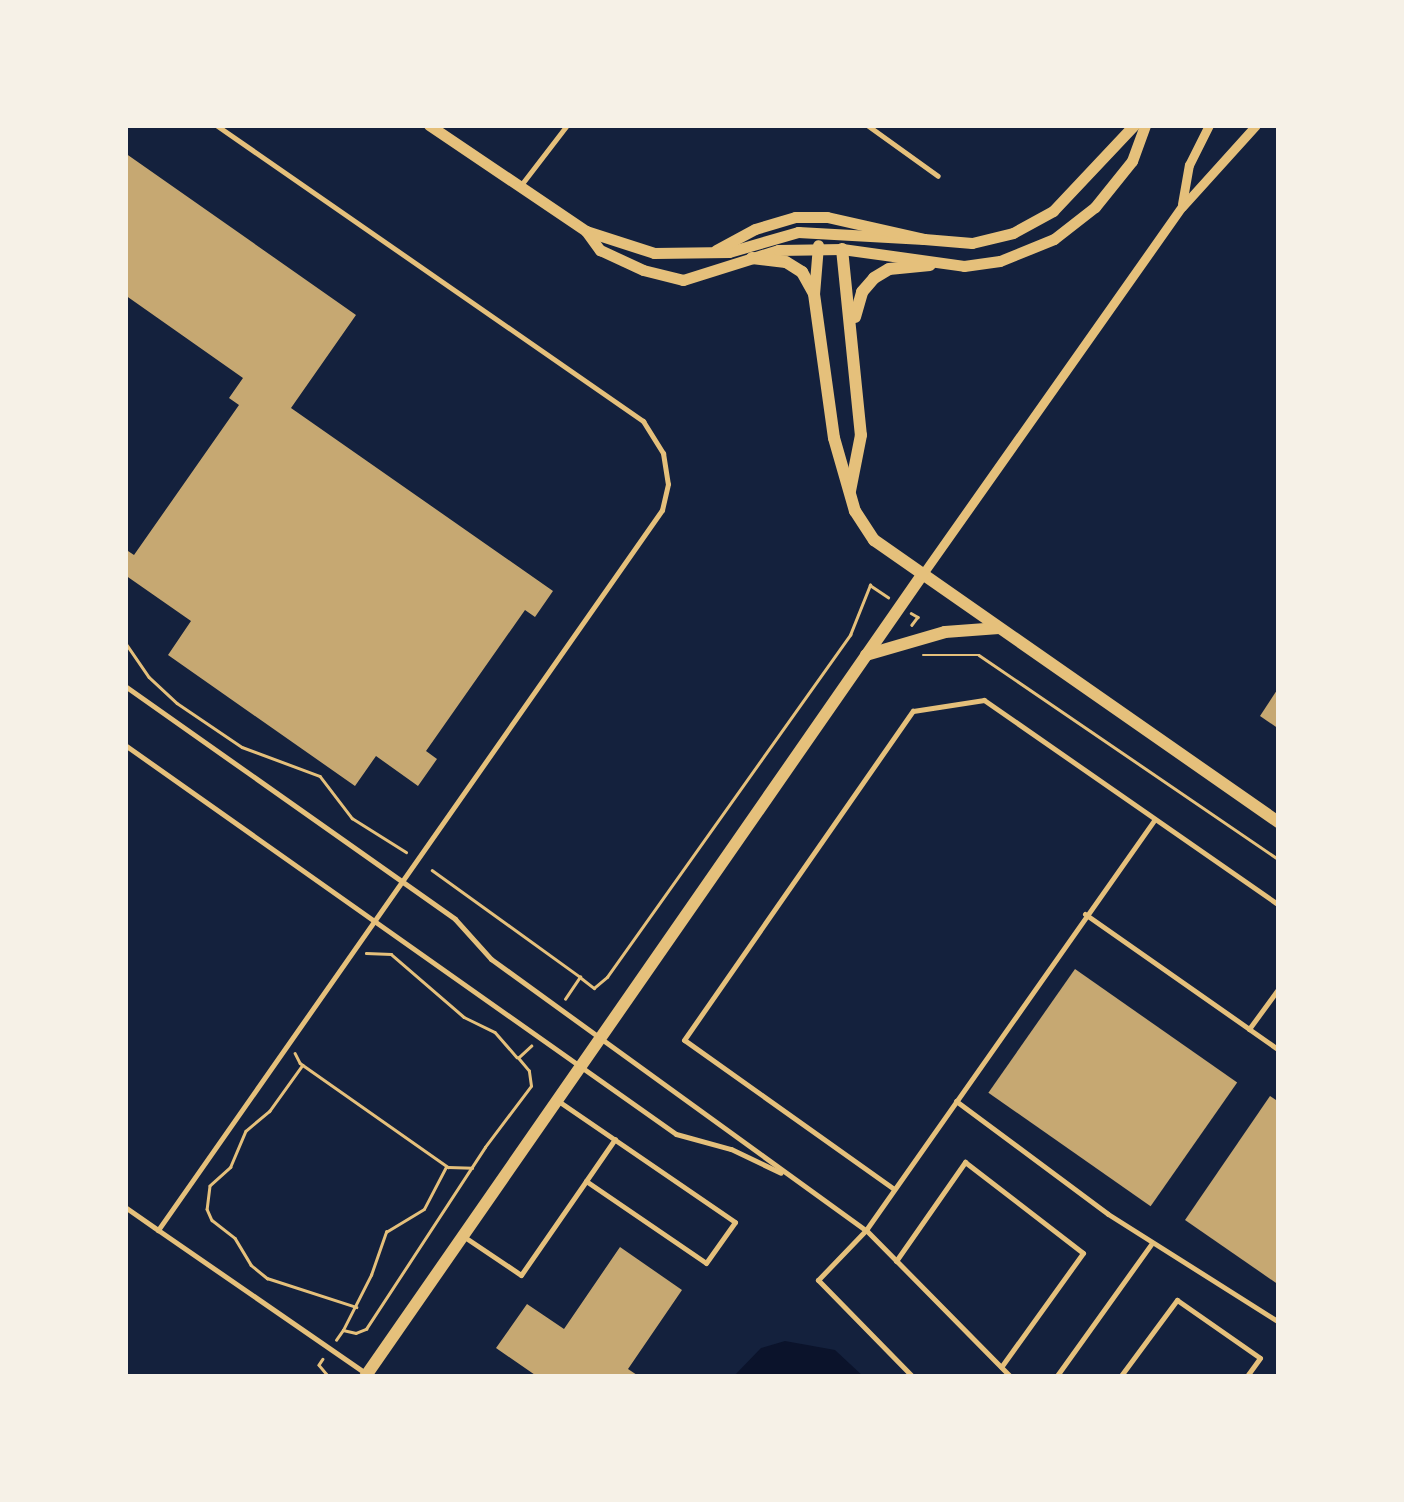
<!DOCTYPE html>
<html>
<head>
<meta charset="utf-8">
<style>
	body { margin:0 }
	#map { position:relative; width:1404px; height:1502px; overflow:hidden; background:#14213d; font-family:"DejaVu Sans",sans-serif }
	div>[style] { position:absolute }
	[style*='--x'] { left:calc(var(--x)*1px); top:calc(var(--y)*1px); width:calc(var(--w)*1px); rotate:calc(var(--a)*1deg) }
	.water>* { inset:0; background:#0b132b }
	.building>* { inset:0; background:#c6a872; transform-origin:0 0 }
	.path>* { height:2.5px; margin:-1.25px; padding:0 1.25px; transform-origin:1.25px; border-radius:1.25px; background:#e5c07b }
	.service>* { height:5px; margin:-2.5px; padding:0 2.5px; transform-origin:2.5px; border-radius:2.5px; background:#e5c07b }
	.minor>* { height:9px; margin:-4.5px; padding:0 4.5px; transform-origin:4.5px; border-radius:4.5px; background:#e5c07b }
	.tertiary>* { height:11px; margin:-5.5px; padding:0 5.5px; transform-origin:5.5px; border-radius:5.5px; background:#e5c07b }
	.secondary>* { height:12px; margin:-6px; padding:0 6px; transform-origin:6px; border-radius:6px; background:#e5c07b }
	span { translate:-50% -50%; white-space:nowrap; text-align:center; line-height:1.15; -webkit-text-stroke:10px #f6f1e7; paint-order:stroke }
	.frame { position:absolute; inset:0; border:128px solid #f6f1e7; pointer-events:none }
</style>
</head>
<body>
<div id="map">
	<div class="water">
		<i style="clip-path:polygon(785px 1341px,835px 1350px,864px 1377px,733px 1377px,761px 1348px)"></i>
	</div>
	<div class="building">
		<i style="clip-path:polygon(125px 153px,356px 315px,291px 408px,553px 591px,535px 617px,525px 610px,426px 751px,437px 759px,418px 786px,376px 756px,355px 786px,168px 655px,191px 621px,125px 575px,125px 549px,134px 555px,239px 405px,229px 398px,243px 378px,125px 295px)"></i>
		<i style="clip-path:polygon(1279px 687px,1279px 729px,1260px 716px)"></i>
		<i style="left:1075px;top:969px;width:198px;height:151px;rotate:35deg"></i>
		<i style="clip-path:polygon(1270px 1096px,1279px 1102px,1279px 1285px,1185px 1220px)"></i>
		<i style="clip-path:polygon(620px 1247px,682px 1290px,628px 1369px,640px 1377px,538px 1377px,496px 1348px,527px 1304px,564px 1329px)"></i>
	</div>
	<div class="path">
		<i style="--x:911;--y:613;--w:8;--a:30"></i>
		<i style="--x:918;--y:617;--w:10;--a:127"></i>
		<i style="--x:125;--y:642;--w:42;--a:55.6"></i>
		<i style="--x:149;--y:677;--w:38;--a:43"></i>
		<i style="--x:177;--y:703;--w:78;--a:34.1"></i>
		<i style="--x:242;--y:747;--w:83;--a:20.4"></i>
		<i style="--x:320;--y:776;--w:53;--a:52.7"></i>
		<i style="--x:352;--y:818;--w:64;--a:32.2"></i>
		<i style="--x:923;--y:655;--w:56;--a:0"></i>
		<i style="--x:979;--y:655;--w:363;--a:34.3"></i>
		<i style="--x:432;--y:870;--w:181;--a:35.8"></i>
		<i style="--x:366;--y:953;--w:25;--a:2"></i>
		<i style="--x:391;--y:954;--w:96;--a:40.8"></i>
		<i style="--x:464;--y:1017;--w:34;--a:26"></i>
		<i style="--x:495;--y:1032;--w:33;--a:49"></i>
		<i style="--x:565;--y:999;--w:27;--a:-56"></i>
		<i style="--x:580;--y:977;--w:18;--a:38"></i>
		<i style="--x:594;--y:988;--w:17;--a:-40"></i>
		<i style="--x:607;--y:977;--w:420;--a:-54.6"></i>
		<i style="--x:850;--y:635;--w:54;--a:-68.2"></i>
		<i style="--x:870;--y:585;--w:22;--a:34"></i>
		<i style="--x:295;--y:1053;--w:11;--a:63"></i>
		<i style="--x:300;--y:1063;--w:181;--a:35.1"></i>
		<i style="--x:448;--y:1167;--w:24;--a:2"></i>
		<i style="--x:303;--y:1065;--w:57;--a:125.7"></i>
		<i style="--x:270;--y:1111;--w:31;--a:140"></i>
		<i style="--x:246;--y:1131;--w:39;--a:113"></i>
		<i style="--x:231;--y:1167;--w:28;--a:138"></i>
		<i style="--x:210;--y:1186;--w:23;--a:97"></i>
		<i style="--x:207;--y:1209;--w:12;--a:66"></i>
		<i style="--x:212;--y:1220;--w:29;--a:38"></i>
		<i style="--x:235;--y:1238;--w:31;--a:59"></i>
		<i style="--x:251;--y:1265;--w:21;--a:39"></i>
		<i style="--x:267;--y:1278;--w:94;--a:18"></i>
		<i style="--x:343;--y:1330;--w:62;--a:-63"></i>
		<i style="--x:371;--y:1275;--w:46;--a:-70.8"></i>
		<i style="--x:386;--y:1232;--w:44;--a:-31.2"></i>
		<i style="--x:424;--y:1209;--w:47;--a:-62.4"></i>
		<i style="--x:336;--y:1340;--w:12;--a:-55"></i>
		<i style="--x:343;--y:1330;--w:13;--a:13"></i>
		<i style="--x:356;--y:1333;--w:11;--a:-22"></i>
		<i style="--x:366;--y:1329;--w:217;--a:-56.8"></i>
		<i style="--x:485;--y:1147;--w:76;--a:-53"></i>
		<i style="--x:531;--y:1086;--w:15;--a:-98"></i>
		<i style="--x:529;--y:1071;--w:17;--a:-130"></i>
		<i style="--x:518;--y:1058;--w:18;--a:-43"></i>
		<i style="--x:323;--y:1359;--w:7;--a:124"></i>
		<i style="--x:319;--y:1365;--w:16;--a:50"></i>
	</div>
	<div class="service">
		<i style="--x:216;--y:125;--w:520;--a:34.73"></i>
		<i style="--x:643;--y:421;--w:38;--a:58"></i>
		<i style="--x:663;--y:453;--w:31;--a:81"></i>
		<i style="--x:668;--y:484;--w:27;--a:103"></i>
		<i style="--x:662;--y:510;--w:879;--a:124.99"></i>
		<i style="--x:158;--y:1230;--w:252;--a:34.6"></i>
		<i style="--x:867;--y:125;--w:87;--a:35.7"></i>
		<i style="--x:521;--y:185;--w:76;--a:-52.5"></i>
		<i style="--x:125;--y:686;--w:404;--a:35.2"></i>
		<i style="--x:455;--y:919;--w:54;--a:48"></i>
		<i style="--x:491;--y:959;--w:463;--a:35.9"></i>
		<i style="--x:866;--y:1230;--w:206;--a:45.4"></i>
		<i style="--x:125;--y:745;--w:674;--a:35.22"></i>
		<i style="--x:676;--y:1134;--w:57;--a:15.3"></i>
		<i style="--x:731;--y:1149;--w:55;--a:25.6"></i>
		<i style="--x:1085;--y:914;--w:200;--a:35"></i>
		<i style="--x:1249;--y:1029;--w:51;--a:-53.8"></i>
		<i style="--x:1249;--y:1029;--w:37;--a:35"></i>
		<i style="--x:956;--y:1101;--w:189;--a:36.6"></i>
		<i style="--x:1108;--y:1214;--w:202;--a:32.3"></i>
		<i style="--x:586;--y:1181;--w:51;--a:-55.4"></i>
		<i style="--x:894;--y:1189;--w:257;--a:-144.6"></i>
		<i style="--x:684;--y:1040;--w:401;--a:-55.2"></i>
		<i style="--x:913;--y:711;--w:72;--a:-8.8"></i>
		<i style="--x:984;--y:700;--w:359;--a:34.8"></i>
		<i style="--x:125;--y:1207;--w:40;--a:34.9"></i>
		<i style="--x:466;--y:1238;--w:66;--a:33.9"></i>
		<i style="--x:521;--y:1275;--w:114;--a:-55.3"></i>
		<i style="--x:586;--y:1181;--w:145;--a:34.3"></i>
		<i style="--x:706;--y:1263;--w:50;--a:-54.7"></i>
		<i style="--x:735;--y:1222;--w:212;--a:-145.6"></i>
		<i style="--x:896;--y:1261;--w:121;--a:-55.1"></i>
		<i style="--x:965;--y:1162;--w:149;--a:37.6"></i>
		<i style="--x:1083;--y:1253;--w:140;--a:125.7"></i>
		<i style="--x:913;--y:1377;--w:136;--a:-134.4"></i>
		<i style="--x:818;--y:1280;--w:69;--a:-46.2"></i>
		<i style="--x:866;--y:1230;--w:502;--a:-54.89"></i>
		<i style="--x:1056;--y:1377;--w:165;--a:-54.4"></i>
		<i style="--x:1120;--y:1377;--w:96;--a:-53.5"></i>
		<i style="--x:1177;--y:1300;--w:101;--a:34.9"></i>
		<i style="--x:1260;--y:1358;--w:24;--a:126"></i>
	</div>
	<div class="minor">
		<i style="--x:1182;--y:204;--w:40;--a:-80"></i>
		<i style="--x:1189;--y:165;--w:45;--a:-63.4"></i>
		<i style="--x:922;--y:575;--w:451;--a:-54.8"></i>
		<i style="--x:1182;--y:207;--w:110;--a:-47.9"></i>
	</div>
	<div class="tertiary">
		<i style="--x:429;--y:125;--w:189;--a:34"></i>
		<i style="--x:586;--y:231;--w:71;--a:17.9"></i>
		<i style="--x:654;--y:253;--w:75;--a:-0.8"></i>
		<i style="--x:729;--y:252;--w:72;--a:-16.2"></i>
		<i style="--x:798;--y:232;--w:126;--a:3.2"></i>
		<i style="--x:586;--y:231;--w:24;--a:54"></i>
		<i style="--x:600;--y:250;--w:47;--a:24.9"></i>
		<i style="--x:643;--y:270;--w:41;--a:14"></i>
		<i style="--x:683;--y:280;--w:100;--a:-17.5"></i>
		<i style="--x:778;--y:250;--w:64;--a:-0.9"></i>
		<i style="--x:842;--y:249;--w:123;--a:7.9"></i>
		<i style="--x:964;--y:266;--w:36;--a:-8"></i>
		<i style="--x:1000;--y:261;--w:58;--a:-22.2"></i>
		<i style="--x:1054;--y:239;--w:52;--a:-38"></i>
		<i style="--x:1095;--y:207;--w:59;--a:-51.2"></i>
		<i style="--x:1132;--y:161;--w:38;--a:-70"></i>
		<i style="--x:716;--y:250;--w:44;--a:-28.3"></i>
		<i style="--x:755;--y:229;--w:42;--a:-16.7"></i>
		<i style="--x:795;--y:217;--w:32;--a:0"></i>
		<i style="--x:827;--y:217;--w:99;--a:12.8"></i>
		<i style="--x:924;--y:239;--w:48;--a:4.8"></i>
		<i style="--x:972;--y:243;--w:42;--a:-13.7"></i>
		<i style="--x:1013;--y:233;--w:46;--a:-28.8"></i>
		<i style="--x:1053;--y:211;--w:118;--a:-46.7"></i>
		<i style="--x:814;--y:294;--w:49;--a:-85.3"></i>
	</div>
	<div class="secondary">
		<i style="--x:842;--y:249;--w:187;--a:84.2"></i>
		<i style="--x:861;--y:435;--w:57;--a:101.1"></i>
		<i style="--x:752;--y:258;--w:34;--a:7"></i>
		<i style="--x:786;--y:262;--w:19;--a:32"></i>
		<i style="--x:802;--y:272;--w:25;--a:61"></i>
		<i style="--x:814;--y:294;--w:145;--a:82.1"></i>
		<i style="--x:834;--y:438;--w:76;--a:74"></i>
		<i style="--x:855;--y:511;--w:35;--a:57"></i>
		<i style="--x:874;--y:540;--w:494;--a:34.9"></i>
		<i style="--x:855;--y:317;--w:26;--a:-74"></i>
		<i style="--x:862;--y:292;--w:18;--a:-49"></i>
		<i style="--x:874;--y:278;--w:17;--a:-31"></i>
		<i style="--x:889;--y:269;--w:41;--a:-5.6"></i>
		<i style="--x:866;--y:655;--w:82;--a:-16.2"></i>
		<i style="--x:945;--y:632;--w:54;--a:-4.2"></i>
		<i style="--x:365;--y:1377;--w:976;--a:-55.22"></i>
	</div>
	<div class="frame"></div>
</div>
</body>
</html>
